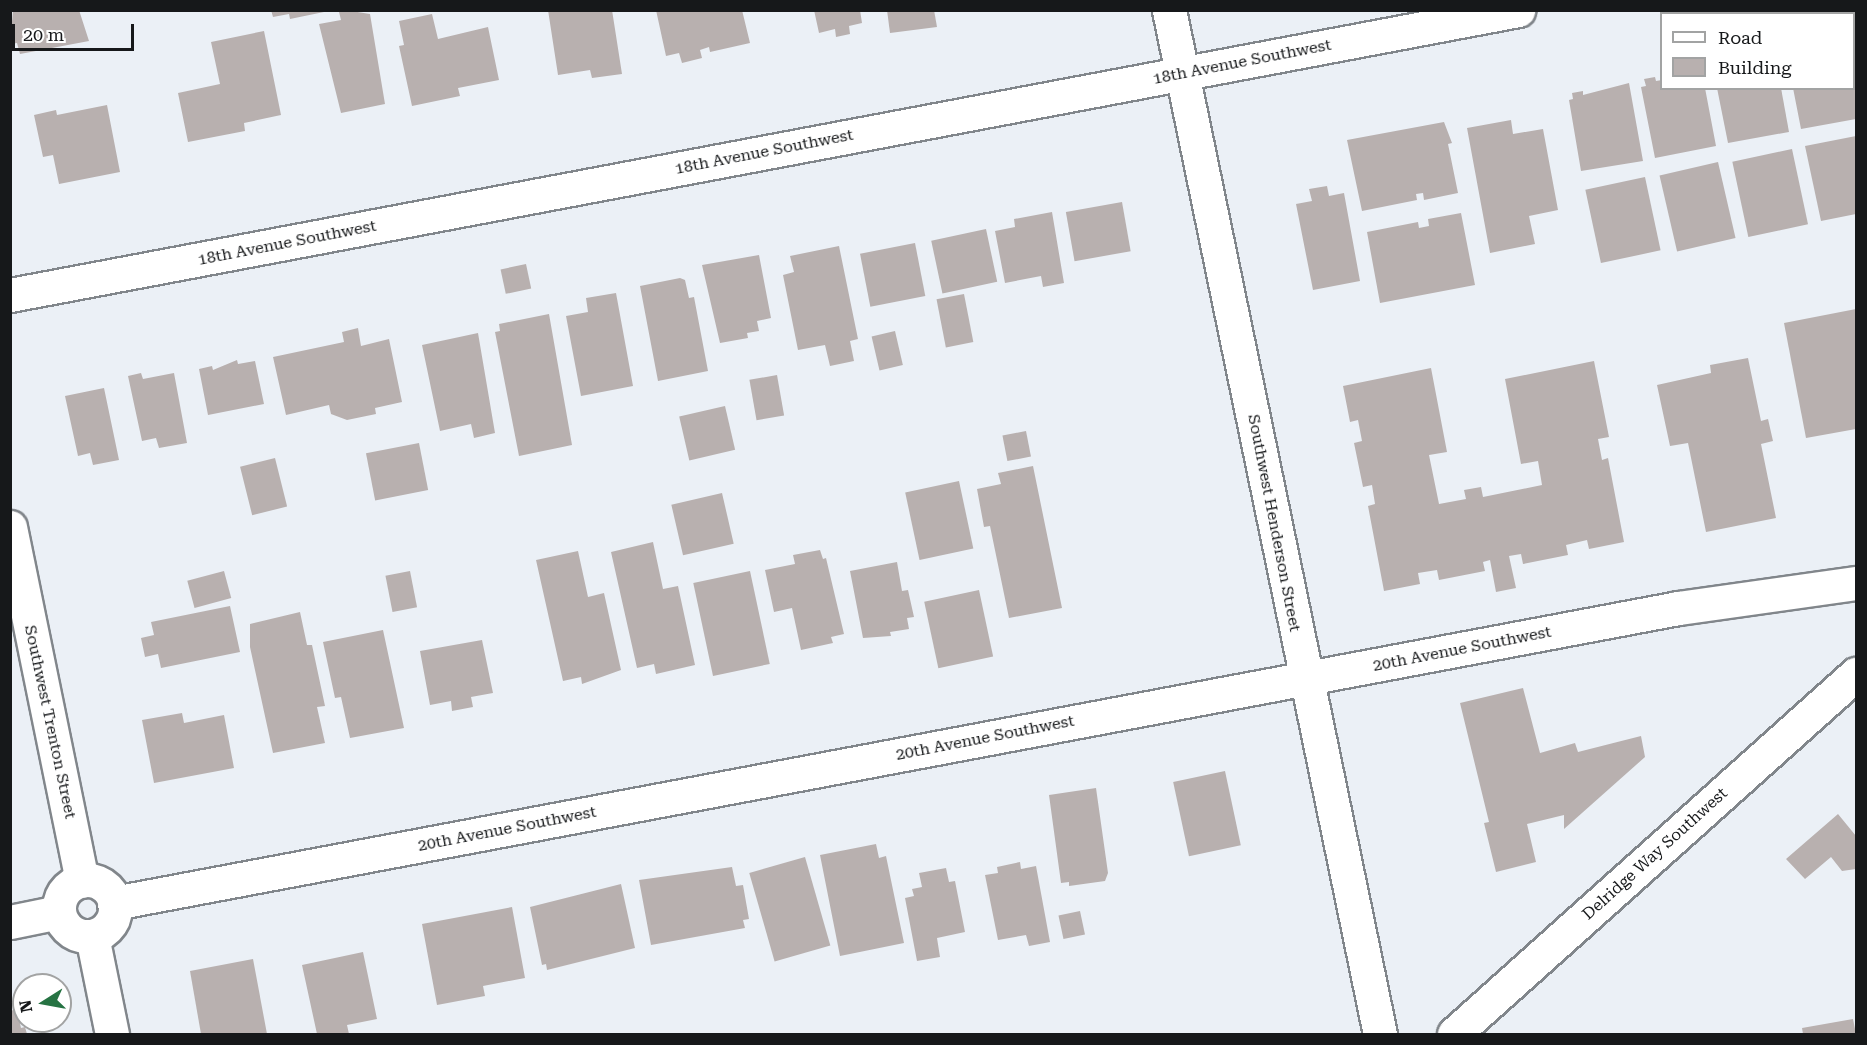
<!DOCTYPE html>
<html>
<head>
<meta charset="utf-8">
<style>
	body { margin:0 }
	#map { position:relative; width:1867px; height:1045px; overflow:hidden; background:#ebf0f6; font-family:"Roboto Serif",serif }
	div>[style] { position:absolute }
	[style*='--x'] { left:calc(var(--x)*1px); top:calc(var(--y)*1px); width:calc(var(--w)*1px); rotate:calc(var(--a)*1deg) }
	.building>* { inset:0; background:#b8b0af; transform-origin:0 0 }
	.roads { filter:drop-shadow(2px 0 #81868b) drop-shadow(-2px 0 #81868b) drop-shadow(0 2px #81868b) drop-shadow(0 -2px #81868b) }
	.minor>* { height:33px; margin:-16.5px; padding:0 16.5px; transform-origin:16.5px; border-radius:16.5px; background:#fff }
	.minor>.ring { margin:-16.5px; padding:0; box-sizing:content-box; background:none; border:33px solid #fff; border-radius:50% }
	.major>* { height:33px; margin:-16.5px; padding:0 16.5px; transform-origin:16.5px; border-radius:16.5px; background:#fff }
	span { translate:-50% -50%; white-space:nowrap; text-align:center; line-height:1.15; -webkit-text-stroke:4.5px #fff; paint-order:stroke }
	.street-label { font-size:16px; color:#16181a }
	.frame { position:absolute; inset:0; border:12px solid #16181a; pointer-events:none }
	.legend { position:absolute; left:1660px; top:12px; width:195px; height:78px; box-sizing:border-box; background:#fff; border:2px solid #a2a3a3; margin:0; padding:8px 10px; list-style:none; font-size:18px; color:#16181a }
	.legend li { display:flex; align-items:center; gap:12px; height:30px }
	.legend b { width:30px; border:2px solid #a2a3a3 }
	.north { position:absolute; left:12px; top:973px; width:60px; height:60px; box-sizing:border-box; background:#fff; border:2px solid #a2a3a3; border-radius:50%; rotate:259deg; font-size:16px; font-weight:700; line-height:24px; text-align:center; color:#16181a }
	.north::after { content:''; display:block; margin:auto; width:21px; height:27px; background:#267343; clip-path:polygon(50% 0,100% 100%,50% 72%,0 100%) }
	.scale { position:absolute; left:12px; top:24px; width:122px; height:27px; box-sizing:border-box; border:3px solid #16181a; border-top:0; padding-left:8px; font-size:18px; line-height:21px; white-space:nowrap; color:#16181a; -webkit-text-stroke:4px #fff; paint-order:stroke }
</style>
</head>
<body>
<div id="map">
	<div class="building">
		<i style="clip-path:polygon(13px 10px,79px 10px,89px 41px,20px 54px,17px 43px,10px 44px)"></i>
		<i style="clip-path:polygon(271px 10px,324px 10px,324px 12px,290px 19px,289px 14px,273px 17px)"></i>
		<i style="clip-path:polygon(345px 10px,370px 14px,385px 104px,341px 113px,319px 24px,341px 20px,339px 12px)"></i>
		<i style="clip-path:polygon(548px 10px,612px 10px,622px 74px,592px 78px,590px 70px,558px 75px)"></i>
		<i style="clip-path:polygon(656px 10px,742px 10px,750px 43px,710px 52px,709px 47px,700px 50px,702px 58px,682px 63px,679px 53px,666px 56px)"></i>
		<i style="clip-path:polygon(814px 10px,860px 10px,862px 23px,849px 26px,850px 34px,836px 37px,835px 29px,819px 33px)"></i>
		<i style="clip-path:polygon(887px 10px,934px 10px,937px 27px,890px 33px)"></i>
		<i style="clip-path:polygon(432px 14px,438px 39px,488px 27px,499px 80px,458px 88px,460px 96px,412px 106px,399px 46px,404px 45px,399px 21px)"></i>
		<i style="clip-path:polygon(264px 31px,281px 115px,244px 123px,245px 131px,188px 142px,178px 93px,220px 84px,211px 42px)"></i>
		<i style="clip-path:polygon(1655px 77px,1656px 81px,1662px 80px,1662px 88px,1705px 88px,1716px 146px,1655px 158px,1641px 87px,1646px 86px,1644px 79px)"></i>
		<i style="clip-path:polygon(1855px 77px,1856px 119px,1801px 129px,1793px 88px,1854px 88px)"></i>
		<i style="clip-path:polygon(1629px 83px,1643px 161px,1581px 171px,1569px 100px,1573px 99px,1572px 93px,1583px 91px,1583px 95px)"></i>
		<i style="clip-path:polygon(1717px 88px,1781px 88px,1789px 132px,1728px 143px)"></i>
		<i style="clip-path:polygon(107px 105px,120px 172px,59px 184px,53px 155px,43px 157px,34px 115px,56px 110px,57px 115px)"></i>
		<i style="clip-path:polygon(1511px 120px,1513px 134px,1543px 129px,1558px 210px,1529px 216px,1535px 244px,1490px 253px,1467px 128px)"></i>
		<i style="clip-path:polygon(1444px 122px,1452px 143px,1448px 144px,1458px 193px,1424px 200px,1423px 193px,1416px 194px,1417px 200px,1362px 211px,1347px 140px)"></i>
		<i style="clip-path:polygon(1856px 136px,1856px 214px,1821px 221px,1805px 146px)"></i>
		<i style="left:1792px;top:149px;width:77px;height:61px;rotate:78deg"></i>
		<i style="left:1718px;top:162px;width:78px;height:60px;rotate:77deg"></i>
		<i style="left:1645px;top:177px;width:75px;height:61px;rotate:78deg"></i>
		<i style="clip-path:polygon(1327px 186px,1329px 196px,1344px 193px,1360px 281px,1313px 290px,1296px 204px,1312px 201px,1309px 189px)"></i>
		<i style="left:1122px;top:202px;width:50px;height:57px;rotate:80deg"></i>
		<i style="clip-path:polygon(1052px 212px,1064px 283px,1043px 287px,1041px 276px,1005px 283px,995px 231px,1015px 227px,1014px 219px)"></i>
		<i style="clip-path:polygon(1461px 213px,1475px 285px,1380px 303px,1367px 232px,1418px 222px,1419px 228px,1429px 226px,1428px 219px)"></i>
		<i style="left:986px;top:229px;width:54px;height:56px;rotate:78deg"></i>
		<i style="left:915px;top:243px;width:54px;height:56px;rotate:79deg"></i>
		<i style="clip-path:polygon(839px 246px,858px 339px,850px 341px,854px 361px,830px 366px,825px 345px,798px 350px,783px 275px,794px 272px,790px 256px)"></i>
		<i style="clip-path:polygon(759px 255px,771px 318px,757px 321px,759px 331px,747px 333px,748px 338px,720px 343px,702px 265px)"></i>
		<i style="left:526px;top:264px;width:25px;height:26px;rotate:78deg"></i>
		<i style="clip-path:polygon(680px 278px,685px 280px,689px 298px,694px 297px,708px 371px,658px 381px,640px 286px)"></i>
		<i style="clip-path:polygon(616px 293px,633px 386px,581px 396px,566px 316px,588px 312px,586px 298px)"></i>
		<i style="left:964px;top:294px;width:49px;height:28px;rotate:79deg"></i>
		<i style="clip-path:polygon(1856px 309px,1856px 429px,1806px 438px,1784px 323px)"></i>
		<i style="clip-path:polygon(549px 314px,572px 445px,519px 456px,495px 332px,500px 331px,499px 324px)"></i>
		<i style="clip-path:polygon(358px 328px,361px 346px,389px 339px,402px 402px,375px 408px,376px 414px,347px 420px,331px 414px,329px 405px,286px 415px,273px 357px,344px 342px,342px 332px)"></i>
		<i style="left:895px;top:331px;width:35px;height:24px;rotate:77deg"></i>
		<i style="clip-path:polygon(478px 333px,495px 433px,474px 438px,471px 424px,440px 431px,422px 345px)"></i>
		<i style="clip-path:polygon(1748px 358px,1761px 421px,1768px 419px,1773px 441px,1761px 444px,1776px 518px,1706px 532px,1688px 443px,1670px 446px,1657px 385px,1711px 373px,1710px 365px)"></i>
		<i style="clip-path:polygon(237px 360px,238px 364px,255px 361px,264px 404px,208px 415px,199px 369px,212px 366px,213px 370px)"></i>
		<i style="clip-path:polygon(1594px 361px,1609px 437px,1598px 439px,1602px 460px,1608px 458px,1624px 542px,1589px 549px,1587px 540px,1566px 545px,1568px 555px,1523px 564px,1521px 554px,1509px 556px,1516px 588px,1496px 592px,1490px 560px,1483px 562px,1485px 571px,1439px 580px,1437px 570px,1418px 573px,1420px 584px,1384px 591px,1368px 506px,1375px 504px,1372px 485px,1363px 487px,1354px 443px,1362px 441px,1358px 420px,1350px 422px,1343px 386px,1431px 368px,1447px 452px,1429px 455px,1439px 504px,1466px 499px,1464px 490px,1481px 487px,1483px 497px,1542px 485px,1538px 461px,1521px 464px,1505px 379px)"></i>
		<i style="clip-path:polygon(141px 373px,143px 379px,174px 373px,187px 443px,159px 448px,156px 438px,142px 441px,128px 376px)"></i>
		<i style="left:777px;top:375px;width:41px;height:28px;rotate:80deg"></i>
		<i style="clip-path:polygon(104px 388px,119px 460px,93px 465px,90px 453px,78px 456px,65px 396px)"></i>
		<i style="left:725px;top:406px;width:45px;height:47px;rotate:77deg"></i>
		<i style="left:1026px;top:431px;width:26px;height:24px;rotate:79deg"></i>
		<i style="left:419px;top:443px;width:48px;height:54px;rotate:79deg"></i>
		<i style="left:275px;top:458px;width:50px;height:36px;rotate:76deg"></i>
		<i style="clip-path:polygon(1033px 466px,1062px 608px,1009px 618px,990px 526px,984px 527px,977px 489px,1001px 484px,998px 473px)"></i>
		<i style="left:959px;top:481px;width:69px;height:55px;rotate:78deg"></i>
		<i style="left:722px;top:493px;width:52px;height:52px;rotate:77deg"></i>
		<i style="clip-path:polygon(653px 542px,663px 589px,678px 586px,695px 665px,656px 674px,654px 664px,637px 668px,611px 552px)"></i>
		<i style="clip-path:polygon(820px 550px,823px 559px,826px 558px,844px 634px,831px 637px,833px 643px,801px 650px,792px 608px,774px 612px,765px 570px,795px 564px,793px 555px)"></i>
		<i style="clip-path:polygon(578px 551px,588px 597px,604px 593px,621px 670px,582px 684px,581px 677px,563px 681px,536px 560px)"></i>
		<i style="clip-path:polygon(897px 562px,902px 591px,908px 590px,914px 617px,907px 618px,909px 629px,890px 632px,891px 636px,863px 638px,850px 571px)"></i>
		<i style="left:224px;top:571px;width:28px;height:38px;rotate:75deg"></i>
		<i style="left:410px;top:571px;width:37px;height:25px;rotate:79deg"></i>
		<i style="left:750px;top:571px;width:95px;height:58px;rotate:78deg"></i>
		<i style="left:979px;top:590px;width:68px;height:56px;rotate:78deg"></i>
		<i style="clip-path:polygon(230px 606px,240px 652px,161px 668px,158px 654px,145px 657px,141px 638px,154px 635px,151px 622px)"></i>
		<i style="clip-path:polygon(300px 612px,307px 645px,312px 645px,325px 706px,317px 707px,325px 743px,273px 753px,250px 647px,250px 624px)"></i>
		<i style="clip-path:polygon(383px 630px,404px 728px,350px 738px,341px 697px,335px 698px,323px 642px)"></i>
		<i style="clip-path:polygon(482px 640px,493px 693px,471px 697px,473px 707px,452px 711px,451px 701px,430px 705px,420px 651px)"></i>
		<i style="clip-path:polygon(1523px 688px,1540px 753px,1575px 743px,1578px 752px,1641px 736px,1645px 757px,1564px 829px,1564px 815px,1527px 824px,1536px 862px,1496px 872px,1484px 823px,1489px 822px,1460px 703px)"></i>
		<i style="clip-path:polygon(182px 713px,184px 723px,224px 715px,234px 768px,154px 783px,142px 720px)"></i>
		<i style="left:1225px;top:771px;width:76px;height:53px;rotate:78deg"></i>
		<i style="clip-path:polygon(1096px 788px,1108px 873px,1105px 881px,1069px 886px,1069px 882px,1061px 883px,1049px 795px)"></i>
		<i style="clip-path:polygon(1838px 814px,1856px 836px,1856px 869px,1842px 871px,1831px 857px,1805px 879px,1786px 859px)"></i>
		<i style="clip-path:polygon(876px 844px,879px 858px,886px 856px,904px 943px,840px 956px,820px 855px)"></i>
		<i style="left:805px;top:857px;width:92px;height:58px;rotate:74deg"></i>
		<i style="clip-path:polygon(1020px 862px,1021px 869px,1036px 866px,1050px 942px,1029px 946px,1026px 935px,998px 940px,985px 875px,998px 873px,997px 867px)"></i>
		<i style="clip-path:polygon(732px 867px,736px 886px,743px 885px,749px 919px,743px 920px,745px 928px,651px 945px,639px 880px)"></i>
		<i style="clip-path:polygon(946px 868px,949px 882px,955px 881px,965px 932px,937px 938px,940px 957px,917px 961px,905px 898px,914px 896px,912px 889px,922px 887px,919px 873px)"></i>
		<i style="clip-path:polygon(621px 884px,635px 948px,547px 970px,546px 964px,542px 965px,530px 907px)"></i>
		<i style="clip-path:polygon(512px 907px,525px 978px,483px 986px,485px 996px,437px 1005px,422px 924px)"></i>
		<i style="left:1080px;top:911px;width:24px;height:22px;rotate:78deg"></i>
		<i style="clip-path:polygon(363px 952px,377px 1019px,347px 1025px,349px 1034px,317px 1034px,302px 965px)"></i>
		<i style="clip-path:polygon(253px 959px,267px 1034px,201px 1034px,190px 971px)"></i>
		<i style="clip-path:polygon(17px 1009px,21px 1028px,25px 1027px,27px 1034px,10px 1034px,10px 1011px)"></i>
		<i style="clip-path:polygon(1853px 1019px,1856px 1034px,1803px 1034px,1802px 1028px)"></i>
	</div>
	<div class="roads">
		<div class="minor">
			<i style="--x:1169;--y:10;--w:1046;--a:78.36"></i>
			<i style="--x:10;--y:295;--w:1535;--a:-10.7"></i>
			<i style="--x:10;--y:527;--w:361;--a:78.5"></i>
			<i class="ring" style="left:59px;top:880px;width:23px;height:23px"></i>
			<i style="--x:114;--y:903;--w:1592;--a:-10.68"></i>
			<i style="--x:1678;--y:608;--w:180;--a:-8"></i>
			<i style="--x:10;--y:922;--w:50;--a:-11.5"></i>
			<i style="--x:92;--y:936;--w:100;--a:78.5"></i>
		</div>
		<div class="major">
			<i style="--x:1454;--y:1034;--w:540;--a:-41.85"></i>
		</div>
	</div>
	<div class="street-label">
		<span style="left:1242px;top:62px;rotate:-11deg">18th Avenue Southwest</span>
		<span style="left:764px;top:152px;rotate:-11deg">18th Avenue Southwest</span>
		<span style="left:287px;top:243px;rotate:-11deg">18th Avenue Southwest</span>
		<span style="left:1274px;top:523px;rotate:79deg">Southwest Henderson Street</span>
		<span style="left:1462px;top:649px;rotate:-11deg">20th Avenue Southwest</span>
		<span style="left:50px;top:722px;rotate:78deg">Southwest Trenton Street</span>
		<span style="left:985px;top:738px;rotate:-11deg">20th Avenue Southwest</span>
		<span style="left:507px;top:829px;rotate:-11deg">20th Avenue Southwest</span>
		<span style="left:1655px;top:854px;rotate:-42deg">Delridge Way Southwest</span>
	</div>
	<div class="frame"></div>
	<ul class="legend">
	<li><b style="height:8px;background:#fff"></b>Road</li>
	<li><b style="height:16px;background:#b8b0af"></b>Building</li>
	</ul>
	<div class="north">N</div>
	<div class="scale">20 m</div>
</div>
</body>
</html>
